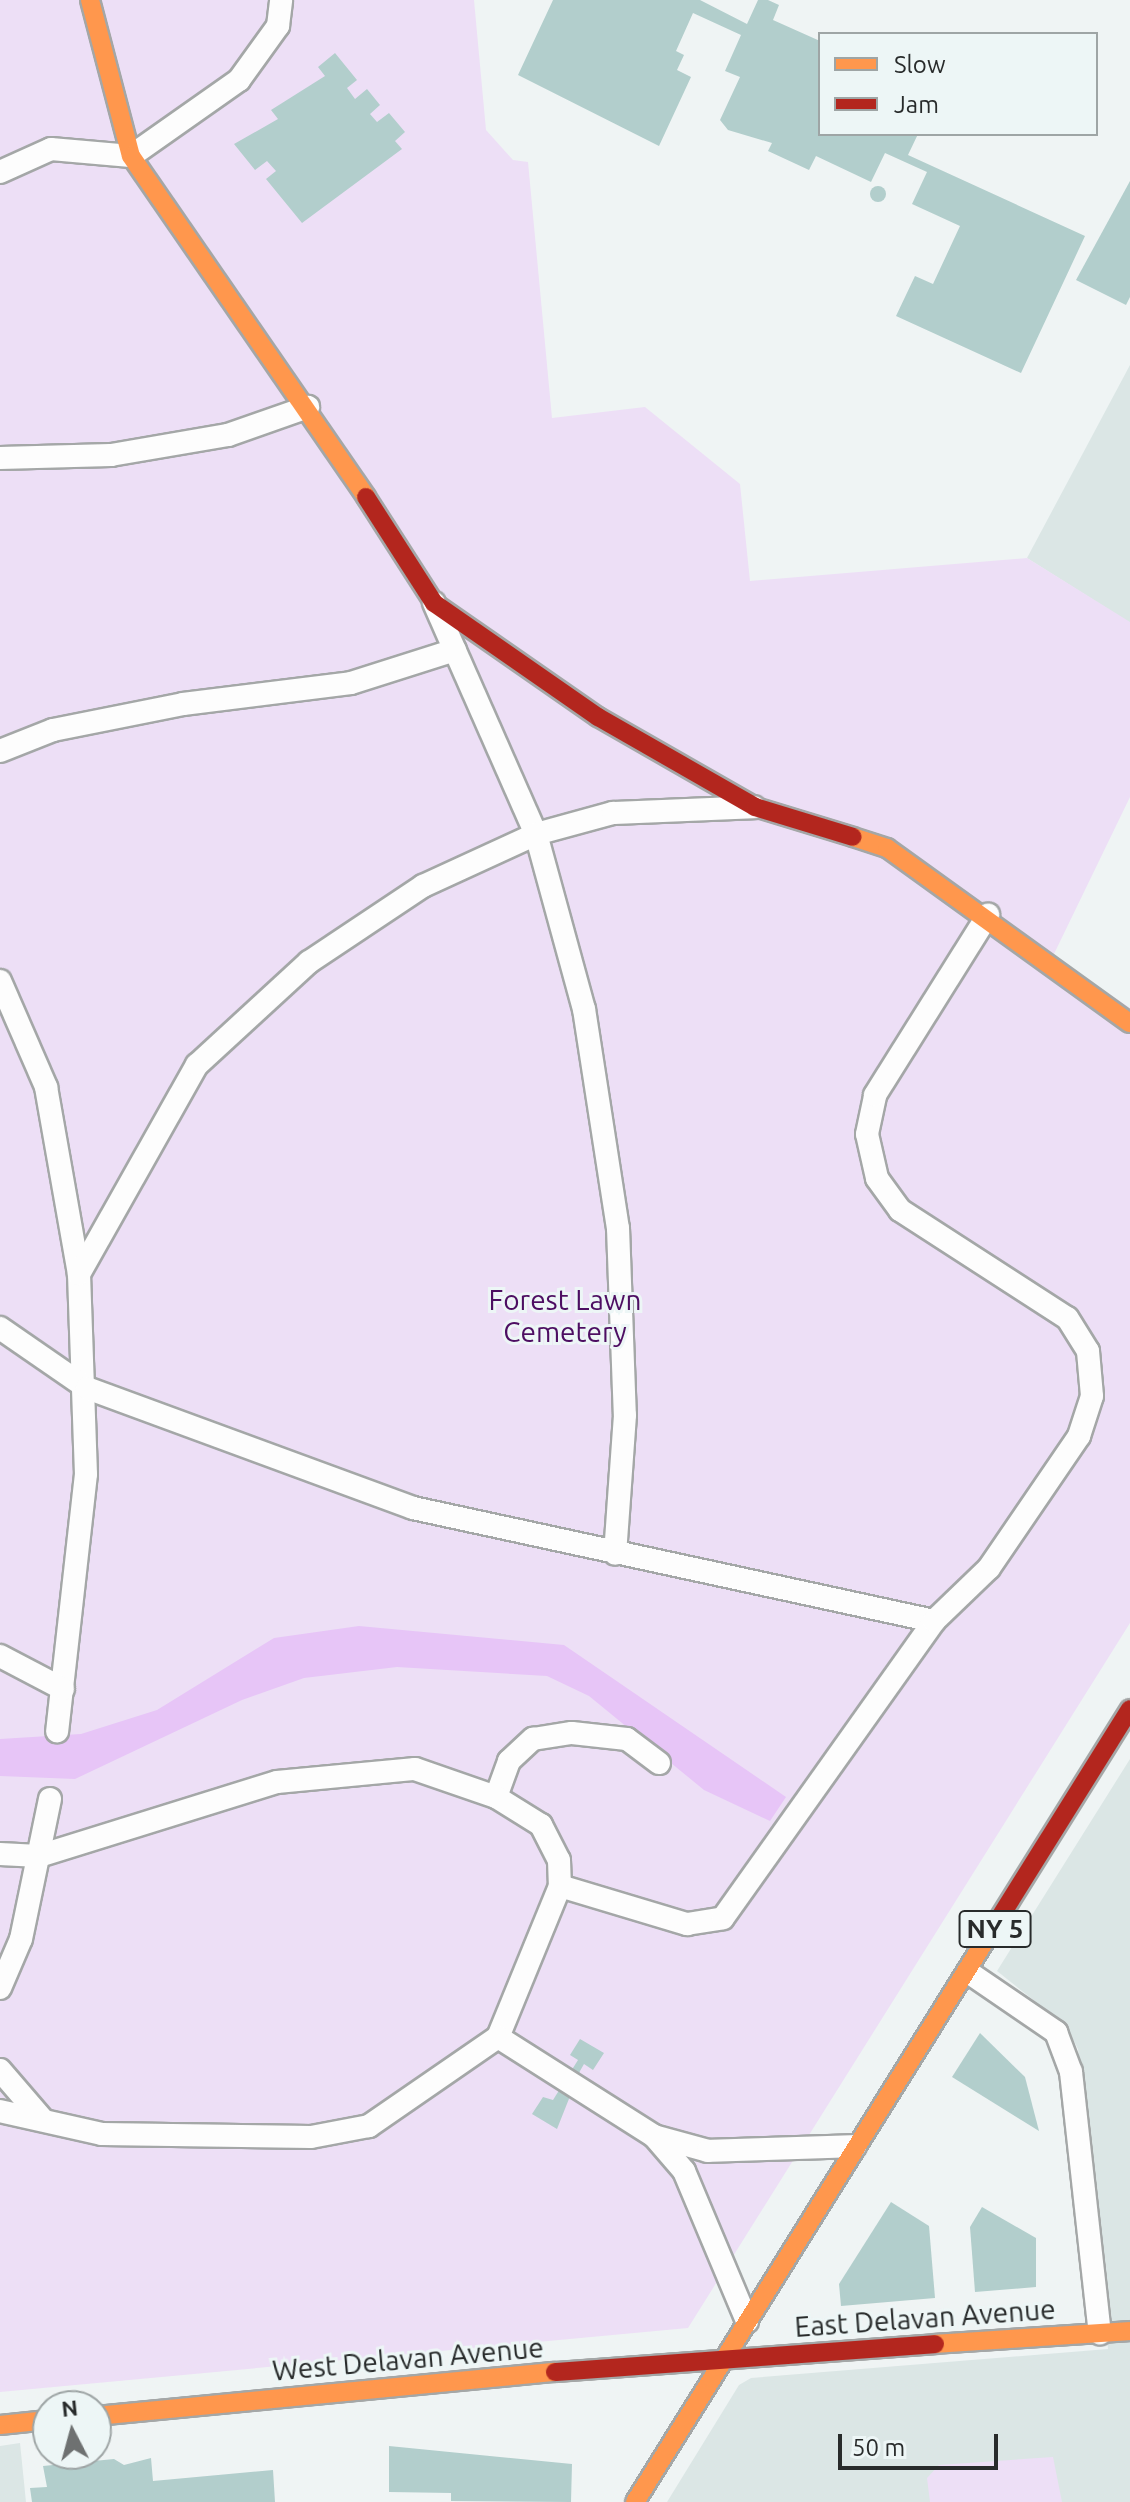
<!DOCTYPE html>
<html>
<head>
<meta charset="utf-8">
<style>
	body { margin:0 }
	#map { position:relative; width:1130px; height:2502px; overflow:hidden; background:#eff4f4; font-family:Ubuntu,sans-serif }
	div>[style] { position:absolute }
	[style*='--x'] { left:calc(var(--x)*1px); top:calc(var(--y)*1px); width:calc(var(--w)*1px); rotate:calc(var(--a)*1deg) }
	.built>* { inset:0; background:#dbe6e5 }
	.green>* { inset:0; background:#eddff6 }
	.water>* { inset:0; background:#e7c5f7 }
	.building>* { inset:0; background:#b2cecc }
	.round { border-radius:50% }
	.roads { filter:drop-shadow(2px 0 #a4a7a7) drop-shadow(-2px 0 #a4a7a7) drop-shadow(0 2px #a4a7a7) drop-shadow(0 -2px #a4a7a7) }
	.street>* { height:22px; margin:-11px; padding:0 11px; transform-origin:11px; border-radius:11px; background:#fdfdfd }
	.slow>* { height:18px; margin:-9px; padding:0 9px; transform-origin:9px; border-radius:9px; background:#ff974d }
	.jam>* { height:18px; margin:-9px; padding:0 9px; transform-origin:9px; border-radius:9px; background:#b3261e }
	span { translate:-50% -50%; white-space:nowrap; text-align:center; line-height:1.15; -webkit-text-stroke:6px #edf6f6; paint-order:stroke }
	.shield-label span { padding:2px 6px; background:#edf6f6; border:2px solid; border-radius:6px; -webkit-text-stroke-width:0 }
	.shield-label { font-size:26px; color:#282b2b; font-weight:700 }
	.park-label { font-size:28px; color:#4d0e62 }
	.street-label { font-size:28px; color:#282b2b }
	.legend { position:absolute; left:818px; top:32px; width:280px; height:104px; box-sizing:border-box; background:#edf6f6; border:2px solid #9ea5a5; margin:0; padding:10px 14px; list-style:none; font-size:24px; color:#282b2b }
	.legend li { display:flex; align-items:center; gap:16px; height:40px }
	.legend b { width:40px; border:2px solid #9ea5a5 }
	.north { position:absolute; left:32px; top:2390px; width:80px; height:80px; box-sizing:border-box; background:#edf6f6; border:2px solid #9ea5a5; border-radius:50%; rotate:354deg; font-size:22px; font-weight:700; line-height:32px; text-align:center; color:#282b2b }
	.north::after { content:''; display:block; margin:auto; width:28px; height:36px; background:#6e7171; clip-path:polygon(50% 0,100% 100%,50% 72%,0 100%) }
	.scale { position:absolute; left:838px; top:2434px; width:160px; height:36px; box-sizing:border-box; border:4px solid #282b2b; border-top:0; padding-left:10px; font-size:24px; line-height:28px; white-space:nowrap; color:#282b2b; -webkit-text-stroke:6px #edf6f6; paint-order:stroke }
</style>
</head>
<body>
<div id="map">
	<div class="built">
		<i style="clip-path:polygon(1130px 365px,1130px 623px,1027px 558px)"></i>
		<i style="clip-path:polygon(1130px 1759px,1130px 2502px,667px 2502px,739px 2385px,751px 2378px,1108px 2349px,1078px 2049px,1066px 2026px,997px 1971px)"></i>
		<i style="clip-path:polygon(20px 2443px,26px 2502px,0 2502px,0 2446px)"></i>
	</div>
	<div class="green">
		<i style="clip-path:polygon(0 0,474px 0,486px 130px,513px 160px,528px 162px,552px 418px,645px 407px,740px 484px,750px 581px,1027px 558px,1130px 622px,1130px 797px,1053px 956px,1130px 1008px,1130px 1623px,688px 2328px,0 2392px)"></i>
		<i style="clip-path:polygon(1053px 2457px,1062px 2502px,930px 2502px,927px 2478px,939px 2465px)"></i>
	</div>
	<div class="water">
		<i style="clip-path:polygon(359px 1626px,564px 1645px,786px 1797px,770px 1821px,704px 1790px,589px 1696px,547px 1676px,397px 1667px,304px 1678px,242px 1700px,75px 1779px,0 1776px,0 1739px,81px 1734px,157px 1710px,274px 1638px)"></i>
	</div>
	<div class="building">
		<i style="clip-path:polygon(553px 0,700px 0,747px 24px,758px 0,768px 0,779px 5px,773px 20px,820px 41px,820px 134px,918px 134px,908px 155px,1085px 236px,1021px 373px,896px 316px,915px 276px,933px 284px,960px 226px,912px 204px,927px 172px,885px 153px,871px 182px,816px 156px,809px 170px,768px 151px,772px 143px,728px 130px,720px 120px,740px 77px,725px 71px,741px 35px,693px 13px,676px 51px,684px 55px,677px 70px,691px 77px,659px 146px,518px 75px)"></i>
		<i style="clip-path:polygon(335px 53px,357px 80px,347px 88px,355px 99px,367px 89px,380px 105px,370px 114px,377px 122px,389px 113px,405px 132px,395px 141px,402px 149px,302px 223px,266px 179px,276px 171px,267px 161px,255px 170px,234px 144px,278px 119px,271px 110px,325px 76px,318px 67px)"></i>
		<i style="clip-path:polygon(1130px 181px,1130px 297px,1126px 305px,1076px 280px)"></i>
		<i class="round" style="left:870px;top:186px;width:16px;height:16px"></i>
		<i style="clip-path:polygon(980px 2033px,1025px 2077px,1039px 2131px,952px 2077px)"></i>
		<i style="clip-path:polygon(580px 2039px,604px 2053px,593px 2070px,584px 2064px,580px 2071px,557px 2129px,532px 2114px,543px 2097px,553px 2100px,578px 2060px,570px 2055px)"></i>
		<i style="clip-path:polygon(891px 2202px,929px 2226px,935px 2298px,841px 2306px,839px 2284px)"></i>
		<i style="clip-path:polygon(982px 2207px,1036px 2238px,1036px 2287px,975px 2292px,970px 2227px)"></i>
		<i style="clip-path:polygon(389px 2446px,572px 2464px,571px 2502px,451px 2501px,451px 2493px,389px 2492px)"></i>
		<i style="clip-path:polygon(151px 2458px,153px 2481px,273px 2470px,275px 2502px,32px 2502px,30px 2488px,47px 2487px,43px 2466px,114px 2459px,124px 2465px)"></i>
	</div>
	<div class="roads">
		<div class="street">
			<i style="--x:0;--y:172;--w:56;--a:-24.3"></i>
			<i style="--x:51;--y:149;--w:80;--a:5"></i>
			<i style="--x:131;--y:156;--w:132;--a:-35.1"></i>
			<i style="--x:239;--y:80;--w:67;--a:-54.2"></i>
			<i style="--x:278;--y:26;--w:26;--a:-83"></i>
			<i style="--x:0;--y:458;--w:111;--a:-1.5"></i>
			<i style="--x:111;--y:455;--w:119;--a:-9.7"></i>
			<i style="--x:228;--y:435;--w:85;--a:-19.3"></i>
			<i style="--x:434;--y:603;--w:253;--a:66.2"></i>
			<i style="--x:536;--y:834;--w:181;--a:74.7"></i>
			<i style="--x:584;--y:1009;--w:222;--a:81.2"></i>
			<i style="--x:618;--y:1228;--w:187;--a:87.9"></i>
			<i style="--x:625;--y:1415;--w:139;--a:94.1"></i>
			<i style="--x:0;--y:751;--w:57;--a:-21.6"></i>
			<i style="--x:53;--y:730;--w:133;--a:-11.3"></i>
			<i style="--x:183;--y:704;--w:169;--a:-7.1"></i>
			<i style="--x:351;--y:683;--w:109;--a:-17.6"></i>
			<i style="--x:0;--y:981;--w:116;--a:66.5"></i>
			<i style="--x:46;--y:1087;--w:190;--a:80"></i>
			<i style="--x:79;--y:1274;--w:200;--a:88"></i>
			<i style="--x:86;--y:1474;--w:259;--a:96.4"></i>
			<i style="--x:79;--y:1274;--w:240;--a:-60.6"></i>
			<i style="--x:197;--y:1065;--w:152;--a:-42.6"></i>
			<i style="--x:309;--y:962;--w:137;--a:-33.7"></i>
			<i style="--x:423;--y:886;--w:124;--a:-24.7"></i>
			<i style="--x:536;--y:834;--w:80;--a:-15.3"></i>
			<i style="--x:613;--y:813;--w:141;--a:-2.4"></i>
			<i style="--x:0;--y:1328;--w:106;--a:34.6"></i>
			<i style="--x:87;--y:1388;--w:347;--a:20.2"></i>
			<i style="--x:413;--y:1508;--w:533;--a:12.24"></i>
			<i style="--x:0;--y:1656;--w:71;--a:27.6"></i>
			<i style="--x:496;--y:1797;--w:38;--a:-70"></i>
			<i style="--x:509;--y:1761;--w:33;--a:-43"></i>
			<i style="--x:533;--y:1739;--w:39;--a:-9"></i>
			<i style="--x:572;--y:1733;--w:55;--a:6.2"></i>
			<i style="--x:627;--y:1739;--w:40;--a:37"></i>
			<i style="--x:0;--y:1854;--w:39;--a:3"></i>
			<i style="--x:39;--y:1856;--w:249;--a:-17.3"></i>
			<i style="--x:277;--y:1782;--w:139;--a:-5.4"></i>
			<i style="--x:415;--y:1769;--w:86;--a:19.1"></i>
			<i style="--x:496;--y:1797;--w:53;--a:31.9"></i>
			<i style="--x:541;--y:1825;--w:39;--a:63"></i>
			<i style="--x:559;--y:1860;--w:26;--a:88"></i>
			<i style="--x:560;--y:1886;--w:163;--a:112.3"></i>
			<i style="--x:498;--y:2037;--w:157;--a:145.4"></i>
			<i style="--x:369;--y:2126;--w:59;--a:169.3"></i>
			<i style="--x:311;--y:2137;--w:209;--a:-179.2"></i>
			<i style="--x:102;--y:2134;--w:105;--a:-167.3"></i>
			<i style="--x:560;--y:1886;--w:133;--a:16.7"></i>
			<i style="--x:687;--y:1924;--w:36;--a:-9"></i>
			<i style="--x:723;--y:1918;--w:364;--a:-54.6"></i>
			<i style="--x:934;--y:1621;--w:76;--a:-43.9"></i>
			<i style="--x:989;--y:1568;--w:160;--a:-55.7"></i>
			<i style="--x:1079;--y:1436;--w:42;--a:-72"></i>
			<i style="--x:1092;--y:1396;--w:45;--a:-95.1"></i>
			<i style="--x:1088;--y:1351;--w:39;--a:-122"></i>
			<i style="--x:1067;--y:1318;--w:199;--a:-147.1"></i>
			<i style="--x:900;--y:1210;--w:39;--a:-126"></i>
			<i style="--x:877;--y:1178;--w:45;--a:-102.8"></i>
			<i style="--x:867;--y:1134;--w:40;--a:-78"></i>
			<i style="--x:875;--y:1095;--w:213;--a:-57.9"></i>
			<i style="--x:968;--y:1972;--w:107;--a:34.3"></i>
			<i style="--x:1056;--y:2032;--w:43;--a:69.4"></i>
			<i style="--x:1071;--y:2072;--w:263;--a:83.7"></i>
			<i style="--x:0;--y:1988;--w:53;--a:-66.8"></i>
			<i style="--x:21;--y:1939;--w:143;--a:-78.3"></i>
			<i style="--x:498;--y:2037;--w:185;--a:32.4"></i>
			<i style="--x:654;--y:2136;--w:46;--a:49.4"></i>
			<i style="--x:684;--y:2171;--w:163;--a:67.2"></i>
			<i style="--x:0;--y:2070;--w:66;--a:49.3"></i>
			<i style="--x:654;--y:2136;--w:56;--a:15.5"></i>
			<i style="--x:708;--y:2151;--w:147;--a:-1.9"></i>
		</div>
		<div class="slow">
			<i style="--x:90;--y:0;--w:161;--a:75.3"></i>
			<i style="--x:131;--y:156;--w:414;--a:55.4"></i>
			<i style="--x:853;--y:837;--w:36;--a:18"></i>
			<i style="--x:887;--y:848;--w:299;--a:35.8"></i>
			<i style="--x:935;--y:2344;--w:195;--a:-3.8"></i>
			<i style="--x:96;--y:2416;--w:461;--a:-5.5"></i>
			<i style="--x:0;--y:2425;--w:48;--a:-5.9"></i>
			<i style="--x:635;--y:2502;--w:671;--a:-58.04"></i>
		</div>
		<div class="jam">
			<i style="--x:366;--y:497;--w:126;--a:57.3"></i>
			<i style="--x:434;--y:603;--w:200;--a:34.8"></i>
			<i style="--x:598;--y:717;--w:181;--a:29.8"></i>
			<i style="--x:755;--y:807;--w:102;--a:17"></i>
			<i style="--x:990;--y:1933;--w:264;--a:-58"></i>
			<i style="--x:555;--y:2372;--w:381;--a:-4.2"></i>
		</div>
	</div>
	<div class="shield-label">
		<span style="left:995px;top:1929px">NY 5</span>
	</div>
	<div class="park-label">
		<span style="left:565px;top:1316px">Forest Lawn<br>Cemetery</span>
	</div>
	<div class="street-label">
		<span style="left:925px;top:2318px;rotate:-4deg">East Delavan Avenue</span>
		<span style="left:408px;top:2359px;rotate:-5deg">West Delavan Avenue</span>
	</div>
	<ul class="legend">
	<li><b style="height:10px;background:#ff974d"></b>Slow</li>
	<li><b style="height:10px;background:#b3261e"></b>Jam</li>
	</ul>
	<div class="north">N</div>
	<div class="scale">50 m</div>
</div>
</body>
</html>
